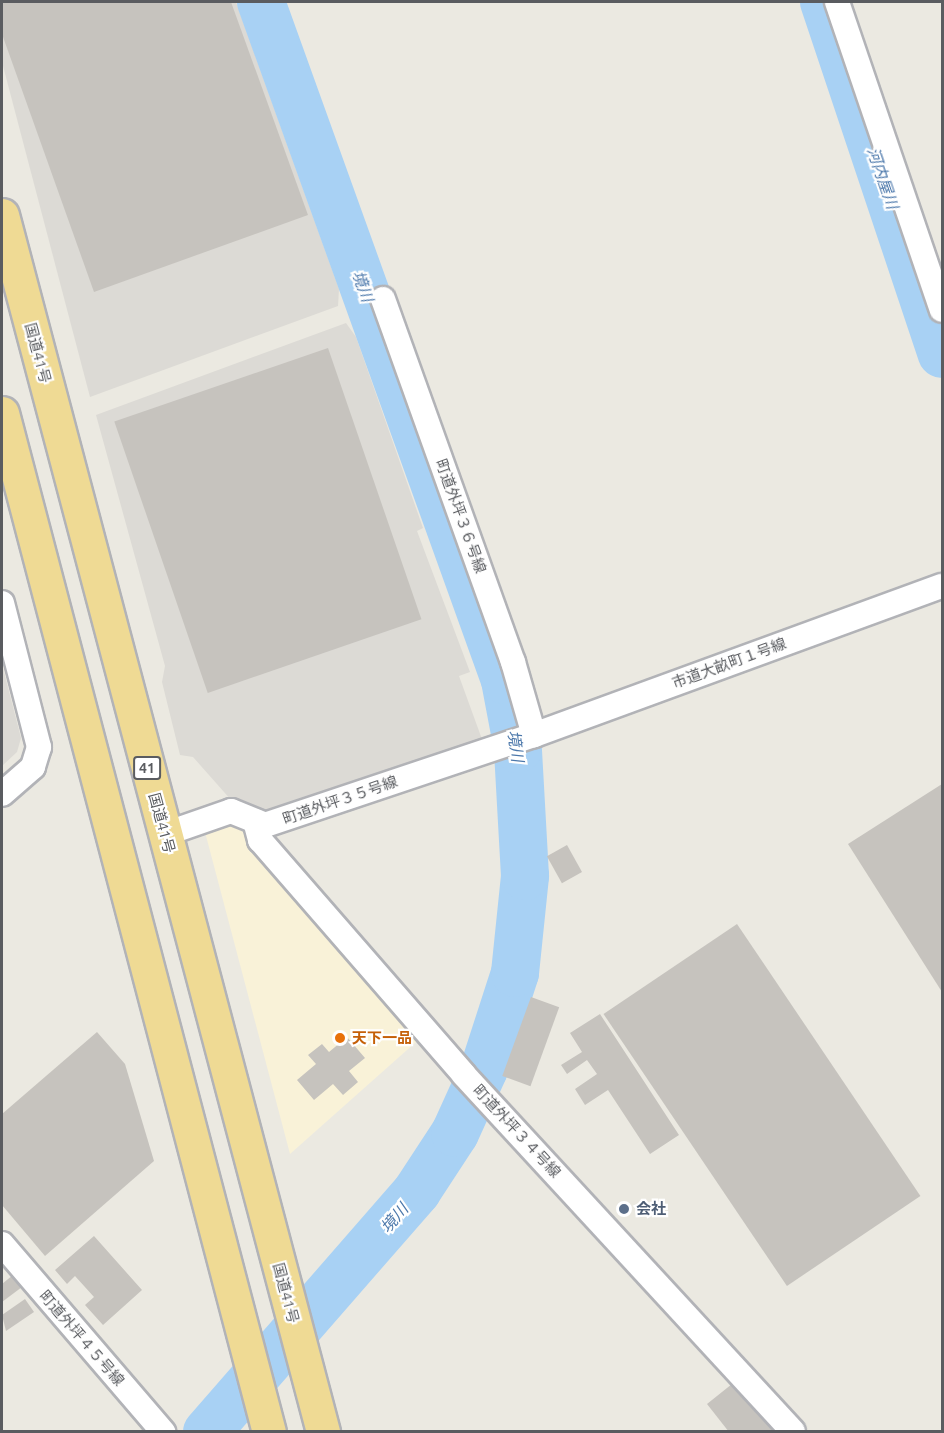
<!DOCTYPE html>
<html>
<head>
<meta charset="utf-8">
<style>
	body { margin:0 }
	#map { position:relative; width:944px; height:1433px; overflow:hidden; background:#ebe9e1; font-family:Ubuntu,"Noto Sans JP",sans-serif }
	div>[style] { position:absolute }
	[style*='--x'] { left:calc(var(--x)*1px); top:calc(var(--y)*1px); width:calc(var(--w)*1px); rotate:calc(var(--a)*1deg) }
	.commercial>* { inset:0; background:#f9f2d8 }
	.industrial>* { inset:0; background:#dcdad5 }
	.river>* { height:48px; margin:-24px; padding:0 24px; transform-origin:24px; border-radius:24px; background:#a8d1f4 }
	.building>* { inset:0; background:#c6c3be; transform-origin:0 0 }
	.roads { filter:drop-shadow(2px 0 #b2b3b7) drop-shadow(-2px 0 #b2b3b7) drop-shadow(0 2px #b2b3b7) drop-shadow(0 -2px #b2b3b7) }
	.street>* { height:24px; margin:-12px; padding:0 12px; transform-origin:12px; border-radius:12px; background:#fff }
	.highway>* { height:33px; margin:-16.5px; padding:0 16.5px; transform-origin:16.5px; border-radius:16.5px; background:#efda94 }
	.dots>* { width:16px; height:16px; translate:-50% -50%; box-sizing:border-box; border:3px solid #fff; border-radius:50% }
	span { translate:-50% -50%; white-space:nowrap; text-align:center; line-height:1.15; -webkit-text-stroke:4.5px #fff; paint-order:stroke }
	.shield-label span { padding:2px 4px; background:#fff; border:2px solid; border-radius:4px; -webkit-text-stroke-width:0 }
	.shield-label { font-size:14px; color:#5a5c60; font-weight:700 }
	.street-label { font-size:15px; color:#5a5c60 }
	.food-label { font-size:15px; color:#c56008; font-weight:700 }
	.left { translate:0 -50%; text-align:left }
	.service-label { font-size:15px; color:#4e5e75; font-weight:700 }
	.water-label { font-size:16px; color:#4c78ab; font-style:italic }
	.frame { position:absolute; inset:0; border:3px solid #5a5c60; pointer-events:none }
</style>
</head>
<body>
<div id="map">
	<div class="commercial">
		<i style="clip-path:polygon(235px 816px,425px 1034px,290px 1154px,205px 832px)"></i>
	</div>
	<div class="industrial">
		<i style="clip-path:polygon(2px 2px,236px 2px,339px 289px,338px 306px,90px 397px,2px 62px)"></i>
		<i style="clip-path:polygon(346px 323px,356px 337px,423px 528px,417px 531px,470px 672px,459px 676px,483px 742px,268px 816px,232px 801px,193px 757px,180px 755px,162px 682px,165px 666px,96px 415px)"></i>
		<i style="clip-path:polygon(2px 664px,21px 738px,17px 752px,2px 766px)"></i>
	</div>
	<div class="river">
		<i style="--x:824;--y:2;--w:371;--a:71.5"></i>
		<i style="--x:207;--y:1432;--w:320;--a:-48.9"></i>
		<i style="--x:417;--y:1191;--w:69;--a:-56.8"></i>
		<i style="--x:455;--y:1133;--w:70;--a:-65.6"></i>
		<i style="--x:484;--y:1069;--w:101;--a:-72.1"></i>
		<i style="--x:515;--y:973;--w:98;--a:-84.1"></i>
		<i style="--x:525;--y:876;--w:127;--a:-93.2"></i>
		<i style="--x:518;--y:749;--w:70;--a:-100.7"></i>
		<i style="--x:505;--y:680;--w:721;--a:-109.79"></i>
	</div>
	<div class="building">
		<i style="clip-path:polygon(2px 2px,231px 2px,308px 215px,94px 292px,2px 34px)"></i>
		<i style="left:328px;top:348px;width:287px;height:226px;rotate:71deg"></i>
		<i style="clip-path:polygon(942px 784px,942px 992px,848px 844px)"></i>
		<i style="left:567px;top:845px;width:31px;height:23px;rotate:61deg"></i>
		<i style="left:737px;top:924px;width:328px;height:161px;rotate:56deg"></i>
		<i style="left:531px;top:997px;width:30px;height:84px;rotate:20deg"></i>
		<i style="clip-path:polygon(600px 1014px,679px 1135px,650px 1154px,608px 1090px,585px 1105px,575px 1089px,597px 1074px,587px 1060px,567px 1074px,561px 1065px,582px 1052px,570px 1033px)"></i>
		<i style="clip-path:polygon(97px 1032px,125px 1064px,154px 1161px,45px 1256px,2px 1205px,2px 1114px)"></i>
		<i style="clip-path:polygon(347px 1037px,365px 1058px,349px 1071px,358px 1082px,343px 1095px,333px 1084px,314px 1100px,297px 1080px,316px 1064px,308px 1055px,322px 1044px,329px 1052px)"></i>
		<i style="clip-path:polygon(94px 1236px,142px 1290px,103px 1325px,85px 1305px,94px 1297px,75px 1276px,67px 1284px,55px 1270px)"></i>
		<i style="clip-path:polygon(13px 1275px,22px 1287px,2px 1302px,2px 1284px)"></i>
		<i style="clip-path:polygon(25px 1299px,34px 1312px,6px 1331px,2px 1315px)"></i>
		<i style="clip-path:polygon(737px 1380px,778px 1432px,729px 1432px,707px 1404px)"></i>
	</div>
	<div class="roads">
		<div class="street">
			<i style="--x:837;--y:2;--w:325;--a:71.2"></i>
			<i style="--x:383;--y:299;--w:386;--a:70.3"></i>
			<i style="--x:513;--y:662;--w:76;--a:74"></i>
			<i style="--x:2;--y:603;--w:149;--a:75.6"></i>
			<i style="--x:39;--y:747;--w:21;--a:107"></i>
			<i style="--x:33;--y:767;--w:41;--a:138.9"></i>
			<i style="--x:255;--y:821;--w:20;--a:75"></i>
			<i style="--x:260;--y:840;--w:311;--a:49"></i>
			<i style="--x:464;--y:1075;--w:485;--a:47.3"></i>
			<i style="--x:165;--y:834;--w:70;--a:-19.2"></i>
			<i style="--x:231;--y:811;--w:37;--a:22"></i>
			<i style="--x:265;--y:825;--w:284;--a:-18.5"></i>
			<i style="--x:534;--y:735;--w:434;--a:-20.1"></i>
			<i style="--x:2;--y:1244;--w:248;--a:49.4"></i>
		</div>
		<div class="highway">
			<i style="--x:2;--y:215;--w:1259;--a:75.22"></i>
			<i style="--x:2;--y:413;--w:1053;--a:75.32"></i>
		</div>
	</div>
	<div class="dots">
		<i style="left:340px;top:1038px;background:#e8710a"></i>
		<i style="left:624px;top:1209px;background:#5c6f8a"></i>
	</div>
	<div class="shield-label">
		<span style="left:147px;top:768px">41</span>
	</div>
	<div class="street-label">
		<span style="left:38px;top:353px;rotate:75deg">国道41号</span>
		<span style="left:461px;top:516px;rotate:70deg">町道外坪３６号線</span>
		<span style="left:729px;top:663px;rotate:-20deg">市道大畝町１号線</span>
		<span style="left:340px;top:800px;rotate:-19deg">町道外坪３５号線</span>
		<span style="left:162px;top:823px;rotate:75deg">国道41号</span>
		<span style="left:517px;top:1131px;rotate:47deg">町道外坪３４号線</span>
		<span style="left:286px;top:1293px;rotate:75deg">国道41号</span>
		<span style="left:82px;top:1338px;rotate:49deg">町道外坪４５号線</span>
	</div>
	<div class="food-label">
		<span class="left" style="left:352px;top:1038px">天下一品</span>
	</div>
	<div class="service-label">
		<span class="left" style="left:636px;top:1209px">会社</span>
	</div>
	<div class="water-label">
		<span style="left:883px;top:178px;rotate:71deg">河内屋川</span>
		<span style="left:363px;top:286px;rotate:70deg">境川</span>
		<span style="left:516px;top:746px;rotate:82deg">境川</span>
		<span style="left:394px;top:1218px;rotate:-49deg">境川</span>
	</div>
	<div class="frame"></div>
</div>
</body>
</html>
